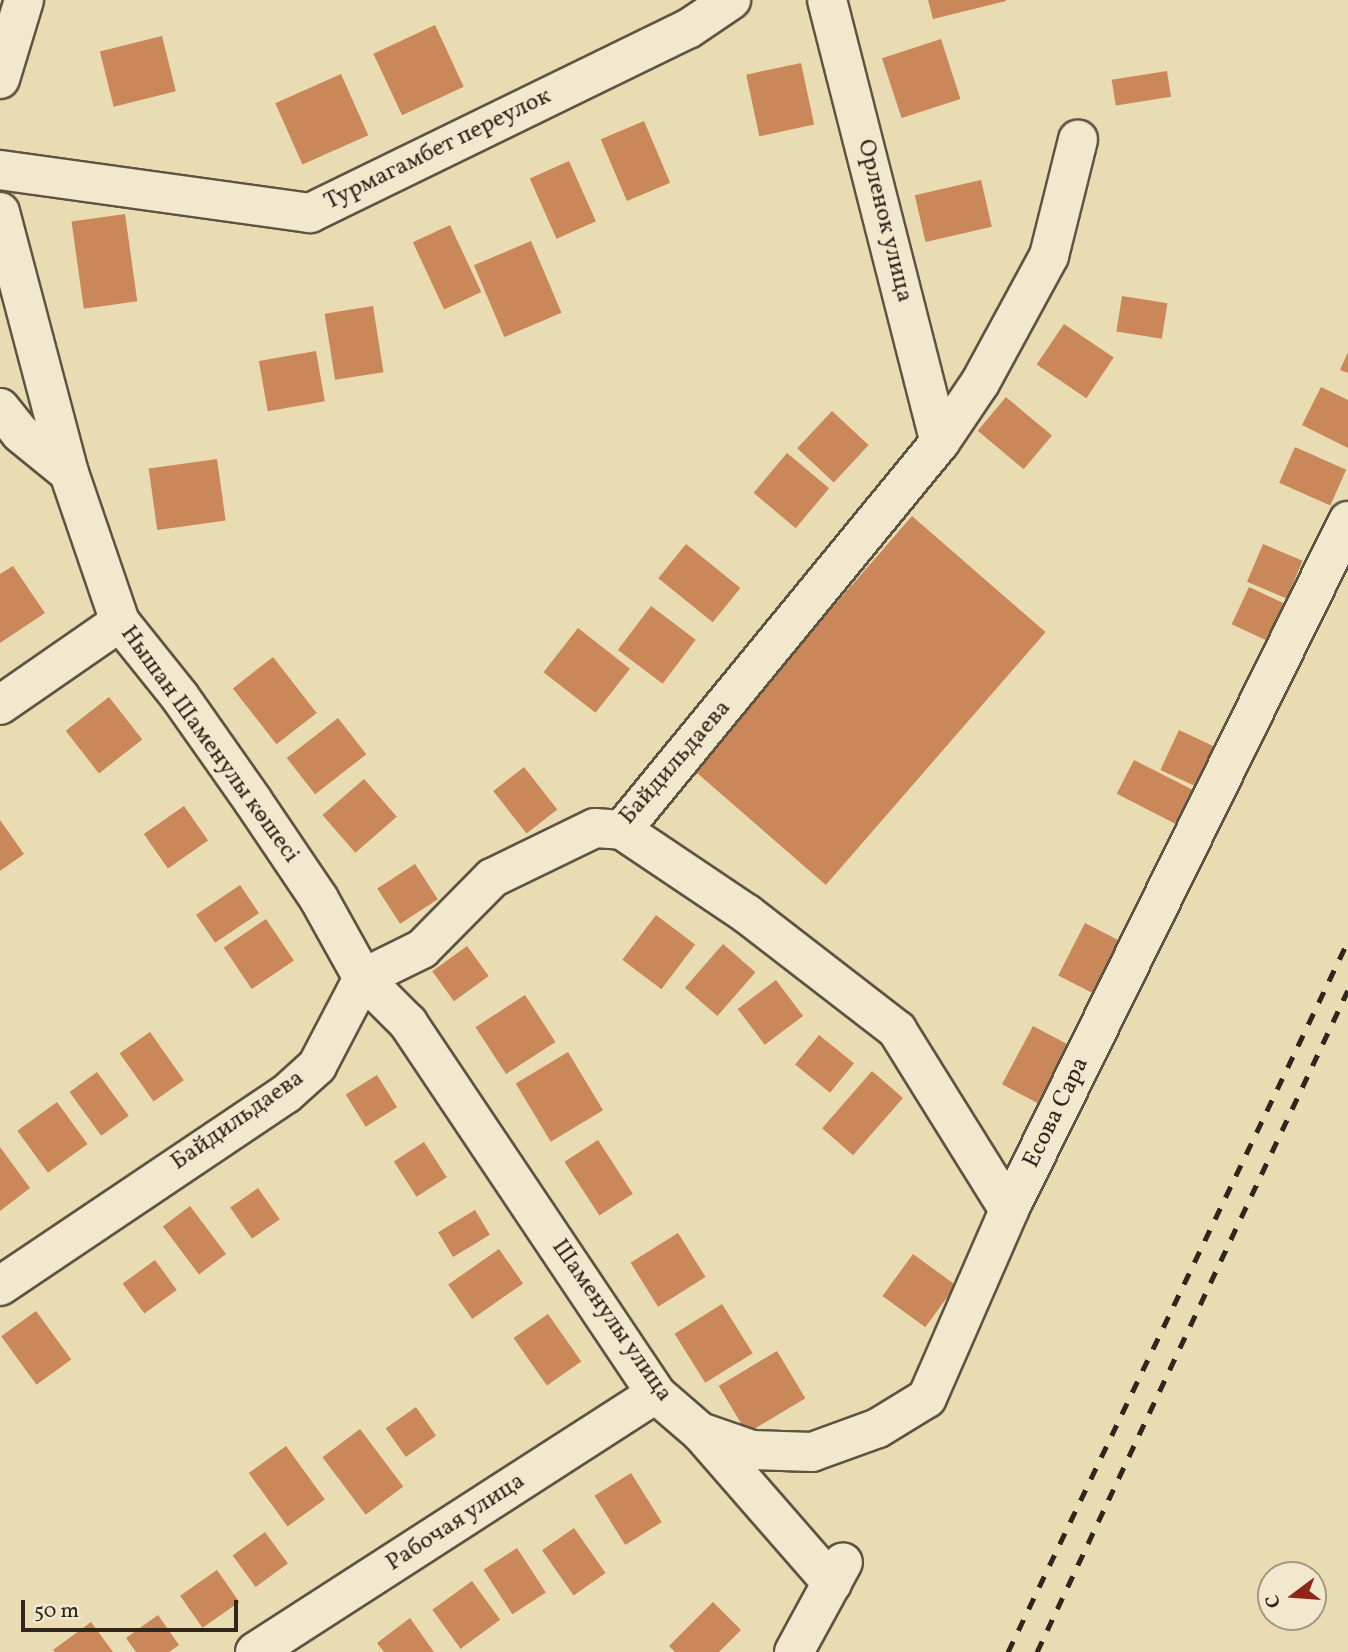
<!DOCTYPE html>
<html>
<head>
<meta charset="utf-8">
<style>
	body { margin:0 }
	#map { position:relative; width:1348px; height:1652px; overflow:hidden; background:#eadcb2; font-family:Vollkorn,serif }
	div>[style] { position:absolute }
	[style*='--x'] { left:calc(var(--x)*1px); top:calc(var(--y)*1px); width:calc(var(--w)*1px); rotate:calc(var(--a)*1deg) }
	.building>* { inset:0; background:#c9875a; transform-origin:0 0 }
	.roads { filter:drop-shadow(2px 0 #5e5442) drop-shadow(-2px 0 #5e5442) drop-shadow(0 2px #5e5442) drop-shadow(0 -2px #5e5442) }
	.minor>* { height:38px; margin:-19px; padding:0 19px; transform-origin:19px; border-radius:19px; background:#f1e8cd }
	.rail>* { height:5px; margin-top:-2.5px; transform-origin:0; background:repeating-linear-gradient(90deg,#30261c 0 12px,transparent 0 24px) }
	span { translate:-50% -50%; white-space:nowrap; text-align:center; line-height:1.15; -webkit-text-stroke:5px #f1e8cd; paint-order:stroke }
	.street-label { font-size:24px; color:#30261c }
	.north { position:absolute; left:1257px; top:1561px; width:70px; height:70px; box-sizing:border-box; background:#f1e8cd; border:2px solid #a49a86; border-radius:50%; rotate:254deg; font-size:19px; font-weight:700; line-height:28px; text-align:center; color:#30261c }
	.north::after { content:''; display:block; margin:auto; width:24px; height:32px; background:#8f2418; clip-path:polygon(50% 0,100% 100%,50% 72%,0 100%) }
	.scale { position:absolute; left:21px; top:1600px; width:217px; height:32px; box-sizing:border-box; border:4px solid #30261c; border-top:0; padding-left:9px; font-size:21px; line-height:24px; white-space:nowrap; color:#30261c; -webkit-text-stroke:5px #f1e8cd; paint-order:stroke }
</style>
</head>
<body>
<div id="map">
	<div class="building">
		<i style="clip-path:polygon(928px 0,1006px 0,1006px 1px,933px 19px)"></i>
		<i style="left:435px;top:25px;width:68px;height:68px;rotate:65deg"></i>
		<i style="left:162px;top:36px;width:57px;height:64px;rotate:76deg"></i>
		<i style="left:941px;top:39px;width:63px;height:62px;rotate:72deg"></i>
		<i style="left:801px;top:63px;width:63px;height:56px;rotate:78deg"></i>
		<i style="left:1167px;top:71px;width:26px;height:56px;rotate:81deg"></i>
		<i style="left:341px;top:74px;width:67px;height:72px;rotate:66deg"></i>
		<i style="left:644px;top:121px;width:67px;height:47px;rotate:67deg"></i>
		<i style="left:569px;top:161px;width:66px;height:43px;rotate:66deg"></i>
		<i style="left:981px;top:180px;width:48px;height:68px;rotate:77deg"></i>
		<i style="left:125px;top:214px;width:88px;height:54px;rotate:82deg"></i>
		<i style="left:450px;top:225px;width:74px;height:41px;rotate:65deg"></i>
		<i style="left:531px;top:241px;width:78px;height:62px;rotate:67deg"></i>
		<i style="left:1122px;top:296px;width:46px;height:36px;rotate:9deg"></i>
		<i style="left:373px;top:306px;width:67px;height:49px;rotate:81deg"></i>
		<i style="left:1064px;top:324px;width:60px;height:49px;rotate:34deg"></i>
		<i style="left:316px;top:351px;width:51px;height:58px;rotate:80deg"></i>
		<i style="clip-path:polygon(1348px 352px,1348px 373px,1340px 370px)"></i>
		<i style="clip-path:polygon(1321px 387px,1348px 400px,1348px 448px,1302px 425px)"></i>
		<i style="left:1006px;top:397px;width:60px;height:44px;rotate:40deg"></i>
		<i style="left:832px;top:411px;width:50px;height:51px;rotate:43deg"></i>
		<i style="left:1295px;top:447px;width:56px;height:39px;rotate:24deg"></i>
		<i style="left:787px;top:453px;width:55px;height:52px;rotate:40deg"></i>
		<i style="left:217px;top:459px;width:62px;height:69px;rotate:82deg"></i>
		<i style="left:912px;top:516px;width:177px;height:335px;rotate:41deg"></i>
		<i style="left:686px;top:544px;width:70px;height:44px;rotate:39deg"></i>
		<i style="left:1263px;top:544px;width:43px;height:41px;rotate:23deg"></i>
		<i style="clip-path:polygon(13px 566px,45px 613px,0 643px,0 574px)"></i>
		<i style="left:1249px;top:587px;width:38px;height:41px;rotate:25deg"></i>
		<i style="left:651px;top:606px;width:56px;height:55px;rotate:37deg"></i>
		<i style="left:578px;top:628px;width:66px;height:56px;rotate:38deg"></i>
		<i style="left:273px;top:657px;width:71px;height:51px;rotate:52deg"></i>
		<i style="left:109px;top:697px;width:54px;height:55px;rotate:52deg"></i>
		<i style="left:338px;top:718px;width:46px;height:65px;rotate:52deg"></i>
		<i style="left:1179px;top:730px;width:40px;height:44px;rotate:25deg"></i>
		<i style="left:1134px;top:760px;width:69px;height:38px;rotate:27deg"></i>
		<i style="left:524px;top:767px;width:54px;height:39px;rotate:52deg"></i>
		<i style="left:364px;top:779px;width:50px;height:55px;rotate:49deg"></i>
		<i style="left:184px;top:806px;width:42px;height:49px;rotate:55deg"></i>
		<i style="clip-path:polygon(0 820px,24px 854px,0 871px)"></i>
		<i style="left:415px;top:864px;width:42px;height:45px;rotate:57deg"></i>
		<i style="left:240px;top:885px;width:34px;height:53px;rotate:56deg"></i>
		<i style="left:656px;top:915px;width:49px;height:56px;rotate:37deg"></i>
		<i style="left:266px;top:919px;width:50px;height:51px;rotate:56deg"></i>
		<i style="left:1085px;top:923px;width:40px;height:59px;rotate:27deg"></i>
		<i style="left:723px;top:944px;width:43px;height:58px;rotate:41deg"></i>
		<i style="left:467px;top:946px;width:37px;height:43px;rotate:54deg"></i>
		<i style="left:776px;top:980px;width:45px;height:48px;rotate:53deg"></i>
		<i style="left:525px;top:995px;width:56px;height:59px;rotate:57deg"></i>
		<i style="left:1033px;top:1026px;width:40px;height:66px;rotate:28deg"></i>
		<i style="left:150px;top:1032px;width:59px;height:37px;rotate:55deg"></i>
		<i style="left:819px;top:1035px;width:45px;height:38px;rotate:39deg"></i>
		<i style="left:568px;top:1052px;width:68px;height:61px;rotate:59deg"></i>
		<i style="left:872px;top:1071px;width:41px;height:76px;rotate:41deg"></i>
		<i style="left:97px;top:1072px;width:54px;height:34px;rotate:54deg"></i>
		<i style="left:377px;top:1075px;width:38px;height:37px;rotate:58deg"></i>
		<i style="left:57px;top:1102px;width:52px;height:49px;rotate:54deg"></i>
		<i style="left:598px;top:1140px;width:64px;height:40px;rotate:57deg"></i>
		<i style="left:424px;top:1142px;width:42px;height:36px;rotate:57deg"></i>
		<i style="clip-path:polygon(0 1147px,30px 1188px,0 1211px)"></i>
		<i style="left:258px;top:1188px;width:38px;height:34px;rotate:55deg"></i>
		<i style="left:190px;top:1206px;width:60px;height:34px;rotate:53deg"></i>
		<i style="left:475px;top:1210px;width:29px;height:43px;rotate:59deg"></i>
		<i style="left:678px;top:1233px;width:52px;height:56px;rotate:58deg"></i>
		<i style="left:499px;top:1249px;width:42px;height:62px;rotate:55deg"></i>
		<i style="left:913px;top:1254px;width:53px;height:52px;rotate:36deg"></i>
		<i style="left:155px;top:1260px;width:37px;height:40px;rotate:54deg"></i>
		<i style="left:722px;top:1304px;width:58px;height:56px;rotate:58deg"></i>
		<i style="left:36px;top:1311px;width:60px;height:43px;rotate:54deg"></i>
		<i style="left:548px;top:1314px;width:58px;height:42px;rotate:55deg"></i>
		<i style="left:777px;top:1351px;width:55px;height:68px;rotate:59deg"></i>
		<i style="left:416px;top:1407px;width:35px;height:37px;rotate:55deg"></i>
		<i style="left:360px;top:1429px;width:72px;height:47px;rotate:53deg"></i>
		<i style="left:286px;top:1446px;width:66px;height:46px;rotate:54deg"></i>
		<i style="left:631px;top:1473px;width:58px;height:43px;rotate:58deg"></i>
		<i style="left:574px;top:1528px;width:55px;height:39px;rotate:55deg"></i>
		<i style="left:265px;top:1532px;width:39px;height:40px;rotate:54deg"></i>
		<i style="left:517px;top:1548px;width:53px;height:40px;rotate:57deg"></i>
		<i style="left:217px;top:1570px;width:39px;height:45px;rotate:55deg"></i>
		<i style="left:472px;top:1581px;width:48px;height:49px;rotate:54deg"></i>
		<i style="clip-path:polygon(713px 1602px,741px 1630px,719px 1652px,675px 1652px,669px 1646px)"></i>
		<i style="clip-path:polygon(158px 1615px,179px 1645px,169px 1652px,136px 1652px,126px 1638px)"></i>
		<i style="clip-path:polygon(410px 1618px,434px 1652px,384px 1652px,377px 1643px)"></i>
		<i style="clip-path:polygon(91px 1622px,113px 1652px,55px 1652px,53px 1650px)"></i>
	</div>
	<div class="roads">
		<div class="minor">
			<i style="--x:827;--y:0;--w:456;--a:75.7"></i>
			<i style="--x:0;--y:79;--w:83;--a:-73.1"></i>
			<i style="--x:0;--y:170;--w:313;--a:7.9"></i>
			<i style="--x:310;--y:213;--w:420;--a:-26"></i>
			<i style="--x:688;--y:29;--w:52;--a:-34"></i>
			<i style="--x:0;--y:212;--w:270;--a:75.2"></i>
			<i style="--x:69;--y:473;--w:157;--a:71.1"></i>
			<i style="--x:120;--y:622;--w:96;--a:51.3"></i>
			<i style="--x:180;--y:697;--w:127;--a:54.9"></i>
			<i style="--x:253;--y:801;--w:118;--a:56"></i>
			<i style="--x:319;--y:899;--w:90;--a:60.9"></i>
			<i style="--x:363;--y:978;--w:64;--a:45"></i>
			<i style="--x:408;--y:1023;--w:446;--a:56.2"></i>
			<i style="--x:656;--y:1394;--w:58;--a:40.8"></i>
			<i style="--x:700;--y:1432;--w:55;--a:19.1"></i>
			<i style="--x:752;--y:1450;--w:60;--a:1.9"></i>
			<i style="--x:812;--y:1452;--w:70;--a:-20"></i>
			<i style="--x:878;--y:1428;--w:57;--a:-31.5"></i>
			<i style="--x:927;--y:1398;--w:205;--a:-66.4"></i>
			<i style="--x:0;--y:408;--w:32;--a:51"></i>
			<i style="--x:20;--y:433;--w:63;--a:39.2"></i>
			<i style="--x:0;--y:705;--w:146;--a:-34.7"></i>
			<i style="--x:622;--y:830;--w:502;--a:-50.66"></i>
			<i style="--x:940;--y:442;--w:71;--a:-55.9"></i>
			<i style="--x:980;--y:383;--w:145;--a:-61.5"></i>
			<i style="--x:1049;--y:256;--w:120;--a:-76"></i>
			<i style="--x:0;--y:1286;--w:344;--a:-33.9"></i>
			<i style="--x:286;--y:1094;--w:42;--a:-42.1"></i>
			<i style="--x:317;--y:1066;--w:99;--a:-62.4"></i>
			<i style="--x:363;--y:978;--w:66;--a:-26.2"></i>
			<i style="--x:422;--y:949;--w:100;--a:-45.4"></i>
			<i style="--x:492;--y:878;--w:114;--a:-25.9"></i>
			<i style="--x:595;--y:828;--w:27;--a:4"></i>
			<i style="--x:622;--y:830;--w:151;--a:33.9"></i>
			<i style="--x:747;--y:914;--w:190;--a:37.7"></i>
			<i style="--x:897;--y:1030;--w:212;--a:58.1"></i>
			<i style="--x:1009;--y:1210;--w:768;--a:-63.8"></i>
			<i style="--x:702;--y:1434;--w:198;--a:48.9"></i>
			<i style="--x:255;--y:1652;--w:477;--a:-32.8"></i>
			<i style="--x:794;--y:1652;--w:102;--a:-61.4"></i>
		</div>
	</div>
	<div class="rail">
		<i style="--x:1008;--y:1652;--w:788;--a:-64.44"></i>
		<i style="--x:1037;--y:1652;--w:731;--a:-64.84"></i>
	</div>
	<div class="street-label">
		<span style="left:438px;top:150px;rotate:-26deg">Турмагамбет переулок</span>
		<span style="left:884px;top:221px;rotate:76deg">Орленок улица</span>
		<span style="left:209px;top:745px;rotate:54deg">Нышан Шаменулы көшесі</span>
		<span style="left:676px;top:763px;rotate:-49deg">Байдильдаева</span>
		<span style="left:1057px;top:1113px;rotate:-64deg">Есова Сара</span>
		<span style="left:238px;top:1121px;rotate:-35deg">Байдильдаева</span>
		<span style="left:611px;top:1321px;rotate:55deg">Шаменулы улица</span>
		<span style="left:456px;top:1523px;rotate:-33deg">Рабочая улица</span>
	</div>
	<div class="north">С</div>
	<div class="scale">50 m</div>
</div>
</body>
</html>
